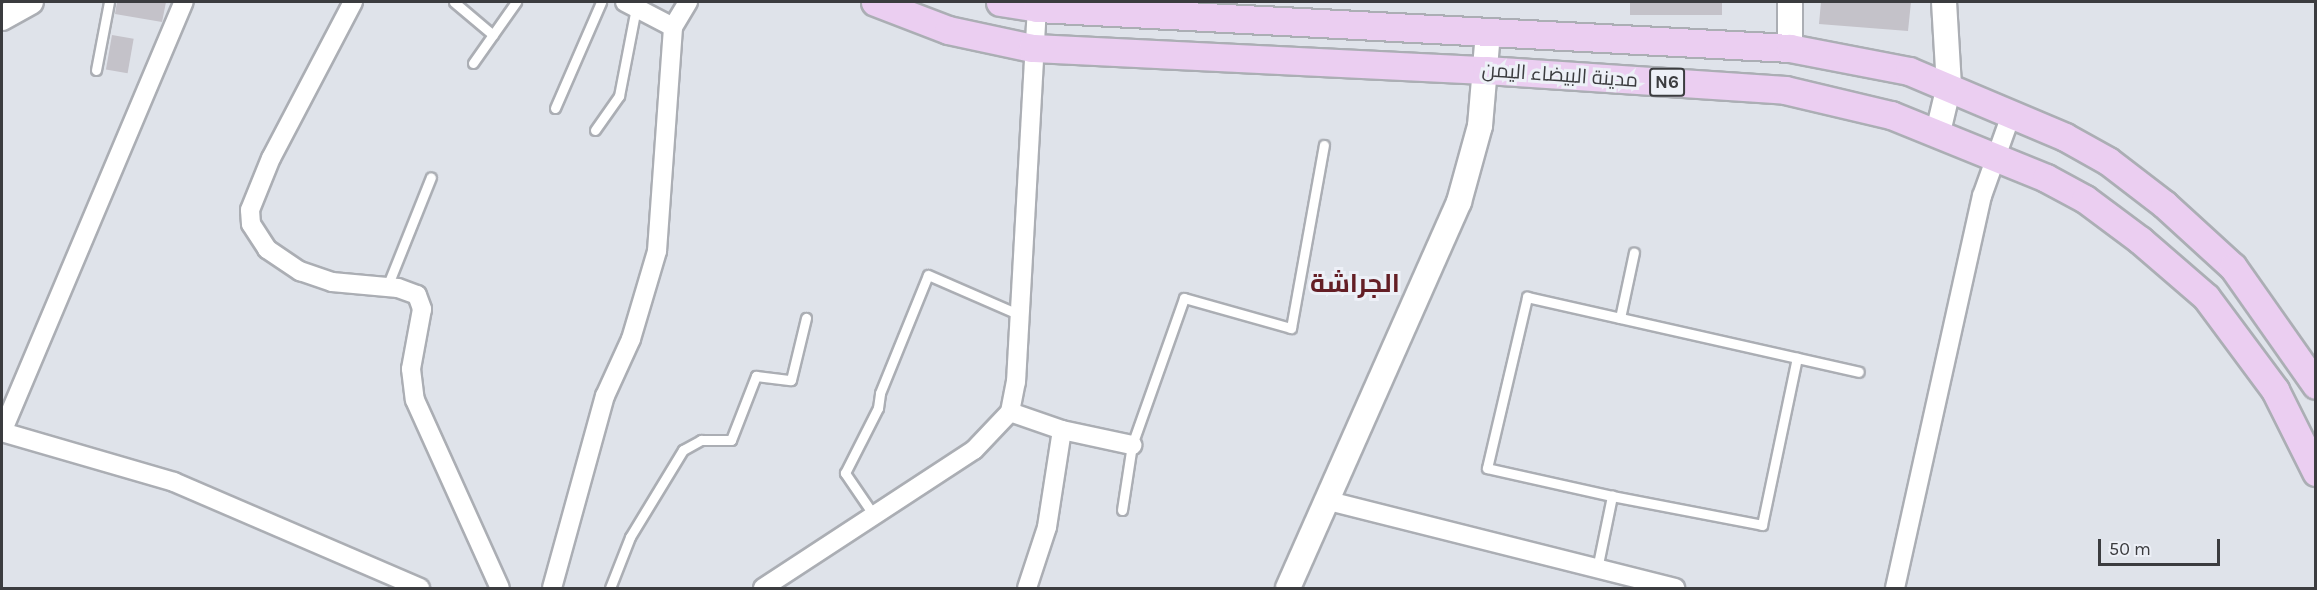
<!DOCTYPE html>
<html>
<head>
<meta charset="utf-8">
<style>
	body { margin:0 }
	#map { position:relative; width:2317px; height:590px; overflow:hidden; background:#dfe3ea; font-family:Karla,Cairo,sans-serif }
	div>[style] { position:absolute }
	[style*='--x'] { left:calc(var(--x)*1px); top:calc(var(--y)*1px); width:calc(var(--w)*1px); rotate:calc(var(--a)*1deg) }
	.building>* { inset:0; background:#c4c2c9; transform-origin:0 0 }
	.roads { filter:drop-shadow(2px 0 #abaeb4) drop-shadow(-2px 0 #abaeb4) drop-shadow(0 2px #abaeb4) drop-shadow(0 -2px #abaeb4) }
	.lane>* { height:9px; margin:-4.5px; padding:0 4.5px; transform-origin:4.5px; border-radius:4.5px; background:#fff }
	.street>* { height:18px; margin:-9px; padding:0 9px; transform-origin:9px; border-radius:9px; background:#fff }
	.secondary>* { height:24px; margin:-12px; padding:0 12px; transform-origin:12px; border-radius:12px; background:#fff }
	.primary>* { height:27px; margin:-13.5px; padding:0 13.5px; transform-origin:13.5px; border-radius:13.5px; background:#ebcef1 }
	span { translate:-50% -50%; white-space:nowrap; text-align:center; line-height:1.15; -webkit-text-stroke:6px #edf0f7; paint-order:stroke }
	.shield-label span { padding:2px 4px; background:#edf0f7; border:2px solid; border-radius:4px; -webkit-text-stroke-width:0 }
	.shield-label { font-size:18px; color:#3b3c3f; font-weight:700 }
	.street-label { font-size:20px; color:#3b3c3f }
	.district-label { font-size:26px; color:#641e25; font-weight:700 }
	.frame { position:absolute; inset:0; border:3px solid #3b3c3f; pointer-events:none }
	.scale { position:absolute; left:2098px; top:539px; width:122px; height:27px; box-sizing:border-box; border:3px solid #3b3c3f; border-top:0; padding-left:8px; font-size:18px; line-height:21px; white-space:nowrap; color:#3b3c3f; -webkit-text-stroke:4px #edf0f7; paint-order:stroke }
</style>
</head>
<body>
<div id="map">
	<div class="building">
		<i style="clip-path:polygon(117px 2px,166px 2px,162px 22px,115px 14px)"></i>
		<i style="left:1630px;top:2px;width:92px;height:13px"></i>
		<i style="clip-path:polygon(1821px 2px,1911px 2px,1908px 31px,1819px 24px)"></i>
		<i style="left:112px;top:35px;width:22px;height:35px;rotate:10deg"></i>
	</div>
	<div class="roads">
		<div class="lane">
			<i style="--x:454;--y:2;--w:51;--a:40.2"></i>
			<i style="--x:473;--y:63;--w:75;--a:-54.8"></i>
			<i style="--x:96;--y:70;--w:69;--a:-79.2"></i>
			<i style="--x:555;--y:108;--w:116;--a:-66.5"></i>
			<i style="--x:595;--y:130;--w:42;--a:-54.8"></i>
			<i style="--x:619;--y:96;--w:90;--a:-79.1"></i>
			<i style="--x:387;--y:287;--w:118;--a:-68.2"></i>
			<i style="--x:1620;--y:318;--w:67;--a:-78"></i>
			<i style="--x:1612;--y:496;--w:128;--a:-167.4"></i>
			<i style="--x:1487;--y:468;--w:176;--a:-76.8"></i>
			<i style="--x:1527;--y:297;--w:340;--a:12.7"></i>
			<i style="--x:1122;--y:510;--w:66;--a:-81.3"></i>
			<i style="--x:1132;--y:445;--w:156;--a:-70.5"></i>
			<i style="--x:1184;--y:298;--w:111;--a:15.7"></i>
			<i style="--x:1291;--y:328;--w:186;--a:-79.8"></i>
			<i style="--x:873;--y:514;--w:50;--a:-124.3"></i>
			<i style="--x:845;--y:473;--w:73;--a:-63.1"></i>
			<i style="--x:878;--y:408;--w:15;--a:-82"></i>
			<i style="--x:880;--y:393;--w:127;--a:-67.9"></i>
			<i style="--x:928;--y:275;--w:100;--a:23.5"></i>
			<i style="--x:1597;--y:569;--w:75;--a:-78.4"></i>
			<i style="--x:1612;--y:496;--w:153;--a:10.9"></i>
			<i style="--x:1762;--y:525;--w:171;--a:-78.2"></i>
			<i style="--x:610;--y:588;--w:55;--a:-68.6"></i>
			<i style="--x:630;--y:537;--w:102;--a:-58.7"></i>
			<i style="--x:683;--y:450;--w:21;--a:-29"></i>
			<i style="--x:701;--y:440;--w:30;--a:0"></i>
			<i style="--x:731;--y:440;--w:69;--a:-68.7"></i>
			<i style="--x:756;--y:376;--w:35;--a:7"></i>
			<i style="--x:791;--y:380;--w:64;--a:-76.4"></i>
		</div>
		<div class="street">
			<i style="--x:353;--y:2;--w:176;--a:117.7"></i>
			<i style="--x:271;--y:158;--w:56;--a:112"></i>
			<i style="--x:250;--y:210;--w:14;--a:86"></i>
			<i style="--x:251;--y:224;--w:30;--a:57"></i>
			<i style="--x:267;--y:249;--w:40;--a:34"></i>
			<i style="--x:300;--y:271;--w:34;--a:19"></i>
			<i style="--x:332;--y:282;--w:66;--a:5.2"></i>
			<i style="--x:398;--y:288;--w:20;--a:20"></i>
			<i style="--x:417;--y:295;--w:15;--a:70"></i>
			<i style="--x:422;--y:309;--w:61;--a:100.4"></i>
			<i style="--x:411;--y:369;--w:31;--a:83"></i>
			<i style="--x:415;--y:400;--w:206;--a:65.7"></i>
			<i style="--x:625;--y:2;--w:54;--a:27.5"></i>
			<i style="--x:1010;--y:412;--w:55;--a:19.1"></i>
			<i style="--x:1062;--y:430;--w:72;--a:12.1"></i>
			<i style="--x:2;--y:432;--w:467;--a:-67.1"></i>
			<i style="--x:2;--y:432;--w:179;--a:16.2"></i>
			<i style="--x:174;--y:482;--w:268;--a:23.3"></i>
			<i style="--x:1329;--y:501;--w:357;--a:14.1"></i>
			<i style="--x:552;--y:588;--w:199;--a:-74.6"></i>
			<i style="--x:605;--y:396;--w:63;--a:-65.5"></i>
			<i style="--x:631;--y:339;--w:92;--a:-73.5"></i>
			<i style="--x:657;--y:251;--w:225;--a:-85.9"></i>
			<i style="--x:673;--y:27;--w:29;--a:-59"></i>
			<i style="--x:763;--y:588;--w:252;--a:-33.2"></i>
			<i style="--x:974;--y:450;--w:52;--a:-46.5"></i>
			<i style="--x:1010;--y:412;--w:31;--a:-79"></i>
			<i style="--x:1016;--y:382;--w:375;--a:-86.8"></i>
			<i style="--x:1027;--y:588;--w:64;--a:-71.8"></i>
			<i style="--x:1047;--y:527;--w:98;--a:-81.2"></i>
			<i style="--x:1895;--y:588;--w:402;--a:-77.5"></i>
			<i style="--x:1982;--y:196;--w:89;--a:-70.3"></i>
		</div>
		<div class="secondary">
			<i style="--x:1790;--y:2;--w:46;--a:90"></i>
			<i style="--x:2;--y:18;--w:33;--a:-29"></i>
			<i style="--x:1938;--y:132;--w:47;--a:-76.6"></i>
			<i style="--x:1949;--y:86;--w:84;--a:-93.4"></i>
			<i style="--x:1288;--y:588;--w:422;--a:-66.1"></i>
			<i style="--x:1459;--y:202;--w:79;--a:-74.6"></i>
			<i style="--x:1480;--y:126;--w:94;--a:-85.1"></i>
		</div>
		<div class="primary">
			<i style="--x:875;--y:2;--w:78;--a:21"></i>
			<i style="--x:948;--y:30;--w:86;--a:12.1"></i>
			<i style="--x:1032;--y:48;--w:455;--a:2.8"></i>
			<i style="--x:1486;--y:70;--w:300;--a:3.8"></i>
			<i style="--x:1785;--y:90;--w:109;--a:13.3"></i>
			<i style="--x:1891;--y:115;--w:167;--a:22.1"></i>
			<i style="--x:2046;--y:178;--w:44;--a:28.3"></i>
			<i style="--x:2085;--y:199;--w:69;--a:36.7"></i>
			<i style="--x:2140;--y:240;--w:87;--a:40.8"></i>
			<i style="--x:2206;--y:297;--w:116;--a:53.4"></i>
			<i style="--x:2275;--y:390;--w:92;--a:63.4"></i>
			<i style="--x:1000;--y:2;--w:37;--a:9"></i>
			<i style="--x:1037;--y:8;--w:754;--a:3.04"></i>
			<i style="--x:1790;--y:48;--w:121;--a:10.9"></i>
			<i style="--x:1909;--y:71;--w:169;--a:22.9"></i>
			<i style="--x:2065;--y:137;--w:49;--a:29.2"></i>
			<i style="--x:2108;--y:161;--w:71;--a:37.5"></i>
			<i style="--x:2164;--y:204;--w:93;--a:42.4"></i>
			<i style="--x:2233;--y:267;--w:144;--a:54.9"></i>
		</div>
	</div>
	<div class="shield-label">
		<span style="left:1667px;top:82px">N6</span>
	</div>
	<div class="street-label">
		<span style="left:1560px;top:75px;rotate:4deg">مدينة البيضاء اليمن</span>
	</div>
	<div class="district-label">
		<span style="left:1355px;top:284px">الجراشة</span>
	</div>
	<div class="frame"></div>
	<div class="scale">50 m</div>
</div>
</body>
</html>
